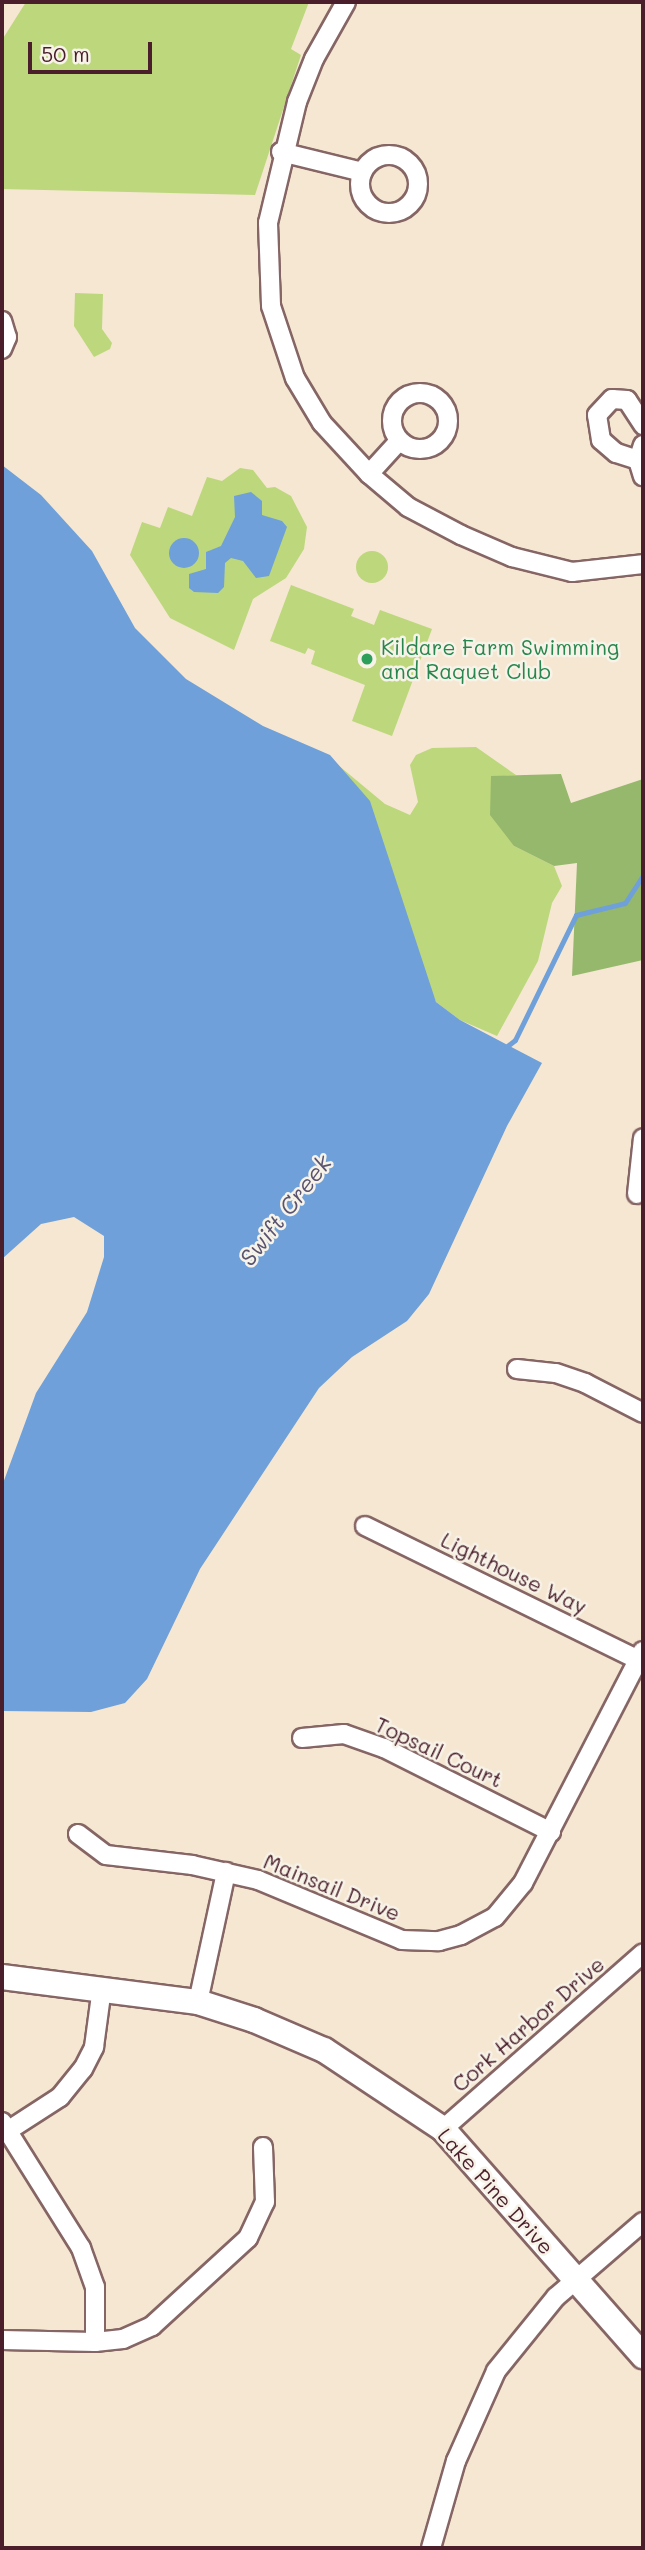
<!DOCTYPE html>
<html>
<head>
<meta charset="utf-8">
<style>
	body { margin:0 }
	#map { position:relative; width:645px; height:2550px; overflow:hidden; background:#f5e7d2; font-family:Mali,sans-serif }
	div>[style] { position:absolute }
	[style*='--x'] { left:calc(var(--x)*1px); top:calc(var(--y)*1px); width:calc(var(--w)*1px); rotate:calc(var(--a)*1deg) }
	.green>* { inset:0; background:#bdd77c }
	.round { border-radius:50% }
	.forest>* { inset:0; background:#96b86c }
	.water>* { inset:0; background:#6fa0d9 }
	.stream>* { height:5px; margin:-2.5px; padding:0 2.5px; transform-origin:2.5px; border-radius:2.5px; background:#6fa0d9 }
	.roads { filter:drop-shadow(2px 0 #866565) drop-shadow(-2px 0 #866565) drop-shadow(0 2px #866565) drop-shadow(0 -2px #866565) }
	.street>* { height:18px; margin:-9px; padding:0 9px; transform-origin:9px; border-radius:9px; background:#fff }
	.street>.ring { margin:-9px; padding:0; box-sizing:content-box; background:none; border:18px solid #fff; border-radius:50% }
	.secondary>* { height:24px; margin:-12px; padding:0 12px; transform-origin:12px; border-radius:12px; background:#fff }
	.dots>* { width:19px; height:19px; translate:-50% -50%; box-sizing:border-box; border:4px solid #f7f3e8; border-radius:50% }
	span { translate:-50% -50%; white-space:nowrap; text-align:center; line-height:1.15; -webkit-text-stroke:5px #f7f3e8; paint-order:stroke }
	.leisure-label { font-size:21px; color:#27864d }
	.left { translate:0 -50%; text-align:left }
	.street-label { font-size:21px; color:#4a1f2b }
	.water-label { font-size:23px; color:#595371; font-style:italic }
	.frame { position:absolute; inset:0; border:4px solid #4a1f2b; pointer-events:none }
	.scale { position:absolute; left:28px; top:42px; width:124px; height:32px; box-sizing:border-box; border:4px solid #4a1f2b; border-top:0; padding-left:9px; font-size:21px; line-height:24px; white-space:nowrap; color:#4a1f2b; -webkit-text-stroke:5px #f7f3e8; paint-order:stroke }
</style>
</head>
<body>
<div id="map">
	<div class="green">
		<i style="clip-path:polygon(26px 2px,309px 2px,291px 49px,301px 55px,255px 195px,2px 189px,2px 40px)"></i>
		<i style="clip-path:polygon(75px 293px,103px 294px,102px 329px,112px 343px,110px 349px,94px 357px,74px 326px)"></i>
		<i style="clip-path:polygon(240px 468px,253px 470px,267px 488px,275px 487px,291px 496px,307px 527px,304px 549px,286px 578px,253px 599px,234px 650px,170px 618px,130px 555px,142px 522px,160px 528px,168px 507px,192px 516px,207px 477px,222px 481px)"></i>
		<i class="round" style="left:356px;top:551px;width:32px;height:32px"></i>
		<i style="clip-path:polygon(291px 585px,354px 609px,351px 616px,374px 625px,380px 610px,432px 629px,392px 736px,352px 721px,365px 685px,311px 664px,315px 651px,308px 648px,305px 654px,270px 641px)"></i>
		<i style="clip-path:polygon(476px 747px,516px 775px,491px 777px,514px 846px,554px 866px,562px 886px,552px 903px,538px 961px,497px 1036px,460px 1020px,436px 1002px,338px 765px,385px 804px,410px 815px,418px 802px,410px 765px,416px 755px,432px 748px)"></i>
	</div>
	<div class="forest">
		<i style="clip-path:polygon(561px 774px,571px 803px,643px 779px,643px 960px,572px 976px,577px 863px,554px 866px,514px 846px,490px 815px,491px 776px)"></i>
	</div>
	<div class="water">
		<i style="clip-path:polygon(2px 465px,41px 495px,92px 551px,135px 628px,186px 679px,263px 726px,330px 755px,370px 801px,436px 1002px,460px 1020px,542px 1063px,507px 1126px,429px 1294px,407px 1321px,352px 1357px,319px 1388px,200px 1569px,147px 1679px,125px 1703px,91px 1712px,2px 1711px,2px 1486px,36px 1393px,87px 1312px,104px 1257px,104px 1236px,74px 1217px,41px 1224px,2px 1259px)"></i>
		<i style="clip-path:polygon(251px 492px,262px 501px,262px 515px,282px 521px,287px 527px,269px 576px,256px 578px,243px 561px,231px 558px,225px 563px,224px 587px,218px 593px,194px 592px,189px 588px,189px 574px,206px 569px,206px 552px,221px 546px,235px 517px,234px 496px)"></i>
		<i class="round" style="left:169px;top:538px;width:30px;height:30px"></i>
	</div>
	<div class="stream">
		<i style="--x:506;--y:1047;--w:11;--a:-38"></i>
		<i style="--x:515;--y:1040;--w:139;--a:-64"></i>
		<i style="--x:576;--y:915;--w:50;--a:-13.8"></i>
		<i style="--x:625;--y:903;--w:33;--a:-57"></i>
	</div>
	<div class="roads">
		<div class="street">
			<i style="--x:346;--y:2;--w:65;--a:119.3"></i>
			<i style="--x:314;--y:59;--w:46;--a:111.6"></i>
			<i style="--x:297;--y:102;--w:124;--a:103.5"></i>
			<i style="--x:268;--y:223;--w:83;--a:87.9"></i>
			<i style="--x:271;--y:306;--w:76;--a:71.6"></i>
			<i style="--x:295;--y:378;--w:52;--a:59"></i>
			<i style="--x:322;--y:423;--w:69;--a:47.3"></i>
			<i style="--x:369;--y:474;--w:51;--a:40.2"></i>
			<i style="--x:408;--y:507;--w:60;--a:27.8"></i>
			<i style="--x:461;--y:535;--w:56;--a:23.3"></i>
			<i style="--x:512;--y:557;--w:62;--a:14"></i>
			<i style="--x:572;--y:572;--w:71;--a:-6.4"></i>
			<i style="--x:281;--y:152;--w:84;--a:13.7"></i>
			<i class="ring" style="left:360px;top:155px;width:40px;height:40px"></i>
			<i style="--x:2;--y:321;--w:17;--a:73"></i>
			<i style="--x:7;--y:337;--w:13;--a:113"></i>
			<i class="ring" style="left:392px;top:393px;width:38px;height:38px"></i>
			<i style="--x:643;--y:445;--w:16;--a:108"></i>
			<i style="--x:638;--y:460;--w:17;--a:73"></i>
			<i style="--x:638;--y:460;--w:23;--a:-162"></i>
			<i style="--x:616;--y:453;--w:20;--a:-139"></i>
			<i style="--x:601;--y:440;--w:25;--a:-99"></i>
			<i style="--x:597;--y:415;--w:22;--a:-47"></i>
			<i style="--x:612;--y:399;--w:15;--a:4"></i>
			<i style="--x:627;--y:400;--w:30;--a:57"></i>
			<i style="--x:369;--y:474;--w:45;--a:-47.7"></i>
			<i style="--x:637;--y:1194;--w:56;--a:-83.9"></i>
			<i style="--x:517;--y:1369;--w:39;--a:6"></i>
			<i style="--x:556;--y:1373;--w:31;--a:19"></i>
			<i style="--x:585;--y:1383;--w:65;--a:27.3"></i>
			<i style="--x:365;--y:1526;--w:309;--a:26.1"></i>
			<i style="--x:302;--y:1738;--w:42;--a:-5.4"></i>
			<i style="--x:344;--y:1734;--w:42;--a:19.3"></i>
			<i style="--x:384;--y:1748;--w:187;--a:26.7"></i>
			<i style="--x:78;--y:1834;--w:35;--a:37"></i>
			<i style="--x:106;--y:1855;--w:87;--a:6.6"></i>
			<i style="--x:192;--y:1865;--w:68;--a:12.8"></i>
			<i style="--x:258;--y:1880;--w:156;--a:22.6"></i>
			<i style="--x:402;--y:1940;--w:37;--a:2"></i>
			<i style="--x:439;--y:1941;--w:23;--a:-15"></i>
			<i style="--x:461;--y:1935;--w:38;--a:-28"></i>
			<i style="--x:495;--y:1917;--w:44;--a:-50.5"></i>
			<i style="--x:523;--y:1883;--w:261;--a:-62.7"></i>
			<i style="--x:198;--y:2002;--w:133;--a:-77.8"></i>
			<i style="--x:2;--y:2122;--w:149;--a:57.9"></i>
			<i style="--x:81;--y:2248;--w:41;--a:70.3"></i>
			<i style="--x:95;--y:2287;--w:55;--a:90"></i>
			<i style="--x:443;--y:2129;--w:266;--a:-41.3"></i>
			<i style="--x:9;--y:2130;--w:61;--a:-32.9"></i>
			<i style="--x:60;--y:2097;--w:36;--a:-51"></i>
			<i style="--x:83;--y:2069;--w:25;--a:-63"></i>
			<i style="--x:94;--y:2047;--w:60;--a:-82.3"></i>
			<i style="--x:2;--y:2340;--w:93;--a:1.2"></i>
			<i style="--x:95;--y:2342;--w:28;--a:-6"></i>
			<i style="--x:123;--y:2339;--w:32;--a:-24"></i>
			<i style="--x:152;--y:2326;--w:130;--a:-42.5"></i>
			<i style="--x:248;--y:2238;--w:40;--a:-65"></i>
			<i style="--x:265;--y:2202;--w:55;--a:-92.1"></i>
			<i style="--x:431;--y:2548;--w:91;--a:-74"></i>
			<i style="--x:456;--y:2461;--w:98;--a:-66"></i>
			<i style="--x:496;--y:2371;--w:95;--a:-51"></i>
			<i style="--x:556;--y:2297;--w:115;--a:-40.8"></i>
		</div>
		<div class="secondary">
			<i style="--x:2;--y:1977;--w:198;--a:7.3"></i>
			<i style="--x:198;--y:2002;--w:59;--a:17.8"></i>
			<i style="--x:254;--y:2020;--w:76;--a:23.2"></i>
			<i style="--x:324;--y:2050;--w:143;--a:33.6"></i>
			<i style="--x:443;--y:2129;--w:303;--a:48.6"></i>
		</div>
	</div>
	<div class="dots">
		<i style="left:367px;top:659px;background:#2e9e5b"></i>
	</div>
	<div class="leisure-label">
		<span class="left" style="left:381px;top:659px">Kildare Farm Swimming<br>and Raquet Club</span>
	</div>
	<div class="street-label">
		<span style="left:514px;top:1573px;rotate:26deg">Lighthouse Way</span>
		<span style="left:439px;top:1752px;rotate:25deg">Topsail Court</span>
		<span style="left:332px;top:1887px;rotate:22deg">Mainsail Drive</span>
		<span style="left:528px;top:2024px;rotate:-41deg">Cork Harbor Drive</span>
		<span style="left:496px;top:2191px;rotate:48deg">Lake Pine Drive</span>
	</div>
	<div class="water-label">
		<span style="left:285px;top:1210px;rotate:-52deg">Swift Creek</span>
	</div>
	<div class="frame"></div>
	<div class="scale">50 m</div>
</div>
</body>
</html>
